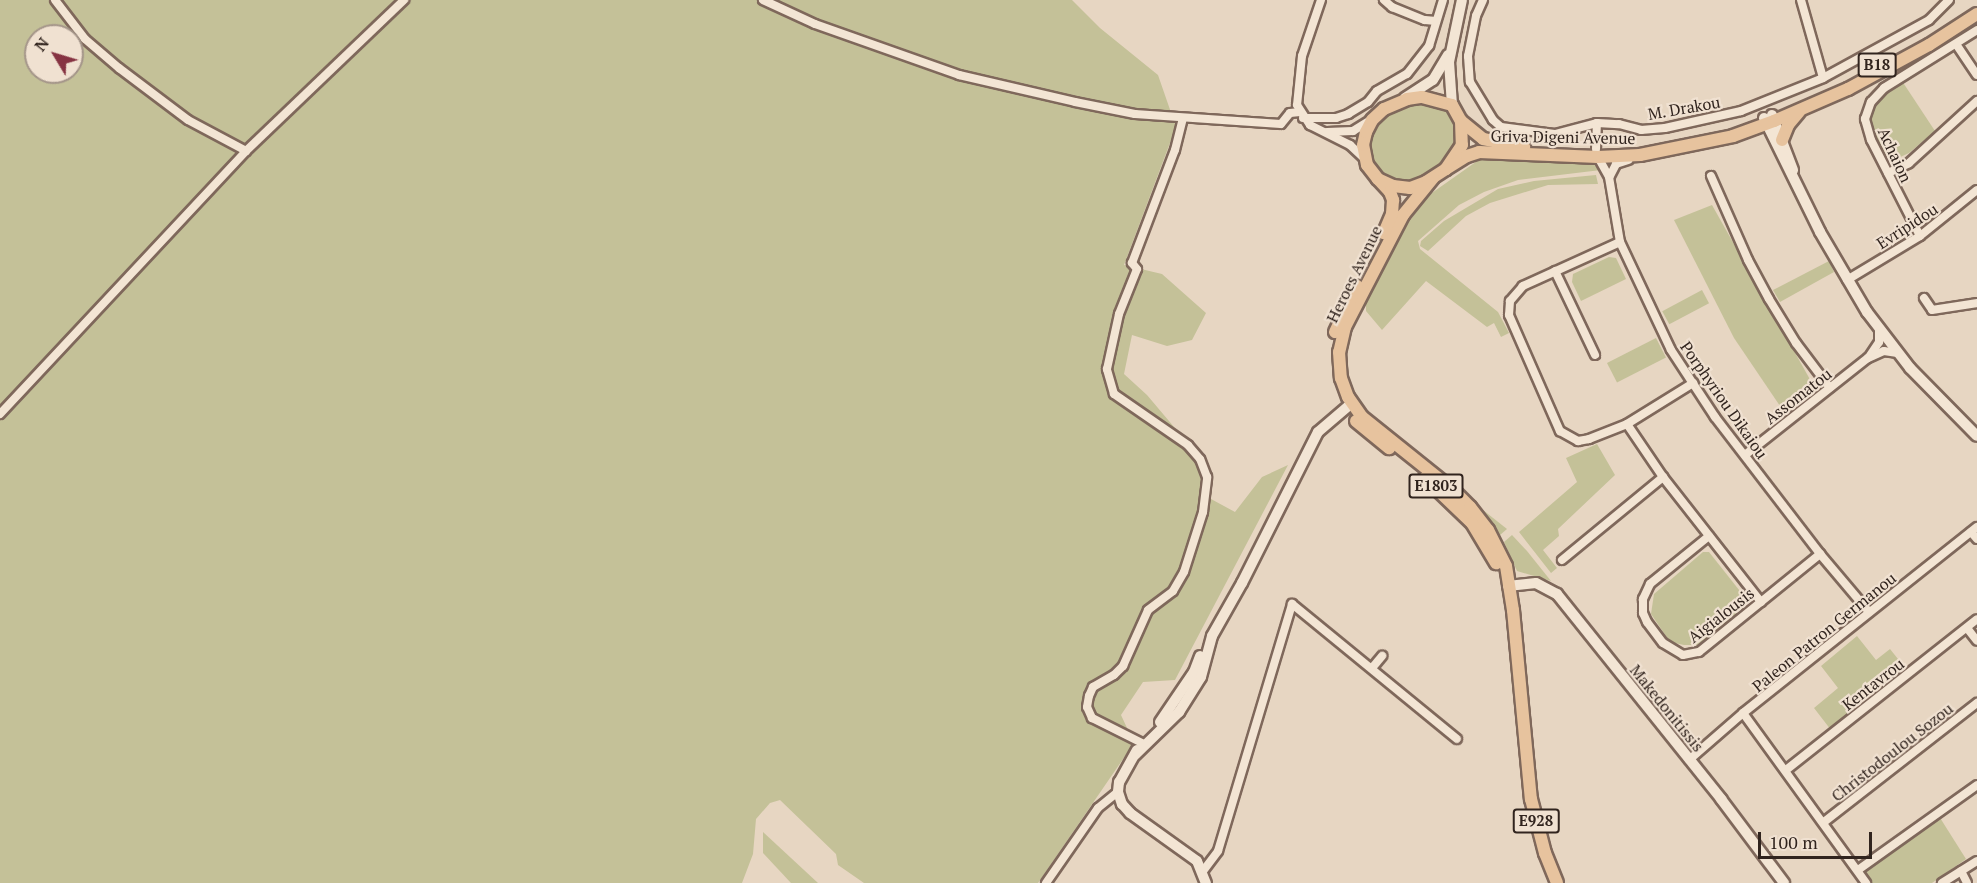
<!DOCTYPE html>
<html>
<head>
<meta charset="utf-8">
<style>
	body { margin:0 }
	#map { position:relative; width:1977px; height:883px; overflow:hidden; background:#e7d6c2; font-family:"PT Serif",serif }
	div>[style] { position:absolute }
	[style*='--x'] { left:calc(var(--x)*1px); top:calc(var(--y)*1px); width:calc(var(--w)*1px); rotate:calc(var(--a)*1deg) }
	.green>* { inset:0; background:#c4c198; transform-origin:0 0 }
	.roads { filter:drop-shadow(2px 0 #7f685b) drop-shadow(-2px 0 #7f685b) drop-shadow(0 2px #7f685b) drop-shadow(0 -2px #7f685b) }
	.street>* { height:8px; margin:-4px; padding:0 4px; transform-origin:4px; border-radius:4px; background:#f3e5d4 }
	.secondary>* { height:10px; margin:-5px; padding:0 5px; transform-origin:5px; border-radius:5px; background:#f3e5d4 }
	.primary>* { height:12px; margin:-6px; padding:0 6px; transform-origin:6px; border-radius:6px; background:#e7c39e }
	span { translate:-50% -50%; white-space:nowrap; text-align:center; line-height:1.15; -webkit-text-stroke:4.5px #f0e1d1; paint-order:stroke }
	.shield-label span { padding:2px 4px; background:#f0e1d1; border:2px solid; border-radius:4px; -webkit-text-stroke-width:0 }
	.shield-label { font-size:15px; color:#31241e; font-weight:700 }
	.street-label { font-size:16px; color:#31241e }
	.north { position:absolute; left:24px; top:24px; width:60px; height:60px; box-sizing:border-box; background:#f0e1d1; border:2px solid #a49589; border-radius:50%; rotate:308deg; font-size:16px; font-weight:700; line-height:24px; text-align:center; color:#31241e }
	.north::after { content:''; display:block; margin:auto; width:21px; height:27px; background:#863342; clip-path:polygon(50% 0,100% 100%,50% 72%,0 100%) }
	.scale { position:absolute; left:1758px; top:832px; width:114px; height:27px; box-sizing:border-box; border:3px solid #31241e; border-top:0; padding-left:8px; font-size:18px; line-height:21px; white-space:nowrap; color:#31241e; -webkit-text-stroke:4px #f0e1d1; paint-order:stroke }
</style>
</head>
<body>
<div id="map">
	<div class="green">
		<i style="clip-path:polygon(evenodd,0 0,1072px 0,1100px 28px,1158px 75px,1176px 127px,1124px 265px,1162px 274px,1206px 313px,1192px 340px,1167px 346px,1132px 335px,1124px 374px,1147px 395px,1212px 472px,1211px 499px,1235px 512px,1262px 477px,1288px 465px,1175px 680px,1143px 682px,1121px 715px,1134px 743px,1038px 883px,864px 883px,838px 865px,836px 854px,780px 800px,770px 803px,756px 819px,753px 854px,742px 883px,0 883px,0 0,36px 36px,72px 36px,72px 72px,36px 72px,36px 36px)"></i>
		<i style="clip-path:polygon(1902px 81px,1935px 131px,1909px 153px,1896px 159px,1885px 155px,1878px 144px,1872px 132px,1871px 120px,1873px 109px,1879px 99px)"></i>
		<i style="clip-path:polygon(1411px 101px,1438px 104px,1447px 110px,1453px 118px,1458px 139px,1447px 161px,1421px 179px,1395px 181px,1382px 175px,1375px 167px,1369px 150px,1370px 139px,1375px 129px,1387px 116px)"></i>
		<i style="clip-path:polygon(1480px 159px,1589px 161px,1601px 170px,1518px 180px,1484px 192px,1459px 205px,1418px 241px,1420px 249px,1498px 312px,1509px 333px,1501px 337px,1494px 323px,1487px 327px,1426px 281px,1382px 330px,1366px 311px,1366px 301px,1402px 231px,1429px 195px)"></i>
		<i style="clip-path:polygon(1596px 175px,1598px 184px,1548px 185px,1490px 203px,1466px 216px,1428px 251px,1420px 246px,1421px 241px,1444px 221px,1498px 189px,1534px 181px)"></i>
		<i style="clip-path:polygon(1712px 205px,1812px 383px,1782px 409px,1734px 338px,1674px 220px)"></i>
		<i style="clip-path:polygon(1609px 257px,1616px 258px,1626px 279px,1581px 301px,1572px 282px,1573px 274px)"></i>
		<i style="clip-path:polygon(1829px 261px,1834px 272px,1780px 302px,1773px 290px)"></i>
		<i style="left:1702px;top:290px;width:15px;height:45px;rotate:62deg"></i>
		<i style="left:1656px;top:338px;width:22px;height:55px;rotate:63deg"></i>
		<i style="clip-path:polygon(1597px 444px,1615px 475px,1558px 529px,1559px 536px,1543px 550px,1557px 568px,1551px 573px,1519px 532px,1577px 482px,1566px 458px)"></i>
		<i style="clip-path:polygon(1483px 510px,1507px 529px,1500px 535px,1485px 514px)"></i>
		<i style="clip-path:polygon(1512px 535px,1527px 551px,1551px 581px,1517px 571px,1504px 542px)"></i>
		<i style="clip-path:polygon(1703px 552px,1709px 552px,1747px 600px,1746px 607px,1699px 645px,1684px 645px,1670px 642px,1651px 614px,1654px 594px)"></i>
		<i style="clip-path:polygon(1857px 636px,1876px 660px,1890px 649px,1906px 669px,1831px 730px,1814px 708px,1838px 688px,1821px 666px)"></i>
		<i style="clip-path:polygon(1937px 813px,1966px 859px,1932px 883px,1867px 883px,1858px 870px)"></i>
		<i style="clip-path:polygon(763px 832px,818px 883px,791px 883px,763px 853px)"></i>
	</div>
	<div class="roads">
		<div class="street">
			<i style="--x:55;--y:0;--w:49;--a:52.4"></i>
			<i style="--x:85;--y:39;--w:45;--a:40.5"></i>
			<i style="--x:119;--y:68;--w:86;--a:37"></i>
			<i style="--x:188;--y:120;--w:66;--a:28.1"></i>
			<i style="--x:763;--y:0;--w:57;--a:24.8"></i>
			<i style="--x:815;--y:24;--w:153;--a:19.5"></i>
			<i style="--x:959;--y:75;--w:119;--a:13.1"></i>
			<i style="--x:1075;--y:102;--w:61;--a:11.3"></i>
			<i style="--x:1135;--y:114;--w:146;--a:3.9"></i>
			<i style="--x:1281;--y:124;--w:14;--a:-51"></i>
			<i style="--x:1290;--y:113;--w:10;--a:-6"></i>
			<i style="--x:1321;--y:0;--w:59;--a:108.7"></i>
			<i style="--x:1302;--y:56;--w:49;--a:95.8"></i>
			<i style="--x:1297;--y:105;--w:24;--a:57"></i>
			<i style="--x:1310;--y:125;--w:45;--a:26.6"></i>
			<i style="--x:1350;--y:145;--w:19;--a:43"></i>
			<i style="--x:1384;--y:0;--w:11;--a:41"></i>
			<i style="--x:1392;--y:7;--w:35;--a:22"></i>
			<i style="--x:1425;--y:20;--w:11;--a:5"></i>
			<i style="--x:1483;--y:0;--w:17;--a:114"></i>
			<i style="--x:1476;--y:16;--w:41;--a:101.3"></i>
			<i style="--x:1468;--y:56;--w:26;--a:86"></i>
			<i style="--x:1470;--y:82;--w:44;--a:58.8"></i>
			<i style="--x:1493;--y:120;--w:11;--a:41"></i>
			<i style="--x:1501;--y:127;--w:54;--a:7.4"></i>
			<i style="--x:1555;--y:134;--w:43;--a:-14.7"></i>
			<i style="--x:1597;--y:123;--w:22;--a:3"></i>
			<i style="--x:1619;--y:124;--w:23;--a:15"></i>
			<i style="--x:1641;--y:130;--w:24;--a:-5"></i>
			<i style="--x:1665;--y:128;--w:78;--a:-12.6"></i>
			<i style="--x:1741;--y:111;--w:88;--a:-21.9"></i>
			<i style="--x:1823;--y:78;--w:121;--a:-28.7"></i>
			<i style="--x:1929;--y:20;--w:28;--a:-45"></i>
			<i style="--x:1801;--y:0;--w:81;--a:74.2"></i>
			<i style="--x:1956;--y:44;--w:37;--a:56"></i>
			<i style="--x:1303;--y:118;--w:33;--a:0"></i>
			<i style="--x:1336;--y:118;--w:13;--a:-18"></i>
			<i style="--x:1348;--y:114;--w:23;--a:-31"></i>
			<i style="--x:1368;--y:102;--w:14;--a:-51"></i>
			<i style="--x:1377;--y:91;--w:34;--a:-30"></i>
			<i style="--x:1407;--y:74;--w:36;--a:-52"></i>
			<i style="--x:1429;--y:46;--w:48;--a:-73.1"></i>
			<i style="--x:1327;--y:132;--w:26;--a:-2"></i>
			<i style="--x:1353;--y:131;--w:19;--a:-32"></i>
			<i style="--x:1596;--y:149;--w:26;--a:-88"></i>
			<i style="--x:1598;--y:157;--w:23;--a:61"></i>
			<i style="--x:1609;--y:177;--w:66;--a:80.4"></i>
			<i style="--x:1620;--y:242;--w:119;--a:64.7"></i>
			<i style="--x:1671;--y:350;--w:80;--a:56.7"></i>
			<i style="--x:1715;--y:417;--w:173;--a:52.5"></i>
			<i style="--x:1820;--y:554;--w:76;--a:49.8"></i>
			<i style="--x:1888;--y:173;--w:23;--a:-25"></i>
			<i style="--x:1909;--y:163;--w:92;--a:-42.4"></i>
			<i style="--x:1610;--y:176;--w:13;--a:-63"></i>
			<i style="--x:1616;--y:164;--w:13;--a:-18"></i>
			<i style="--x:1711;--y:176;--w:92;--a:66.2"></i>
			<i style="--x:1748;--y:260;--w:44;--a:61.7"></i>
			<i style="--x:1769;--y:299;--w:52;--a:58.5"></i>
			<i style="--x:1796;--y:343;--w:56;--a:52.9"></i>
			<i style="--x:1920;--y:236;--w:108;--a:-117"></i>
			<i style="--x:1871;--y:140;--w:22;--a:-106"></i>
			<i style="--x:1865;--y:119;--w:18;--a:-71"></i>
			<i style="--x:1871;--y:102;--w:19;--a:-47"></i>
			<i style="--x:1884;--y:88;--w:110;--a:-31.9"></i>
			<i style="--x:1620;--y:242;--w:107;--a:155.6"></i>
			<i style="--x:1523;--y:286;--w:20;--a:131"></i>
			<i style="--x:1510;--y:301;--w:14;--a:94"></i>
			<i style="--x:1509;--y:315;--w:127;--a:66.3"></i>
			<i style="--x:1560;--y:431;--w:21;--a:29"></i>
			<i style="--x:1578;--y:441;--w:11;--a:-10"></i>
			<i style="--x:1589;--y:439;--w:41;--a:-21.5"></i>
			<i style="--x:1627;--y:424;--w:78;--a:-31.8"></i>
			<i style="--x:1555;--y:271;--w:93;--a:64.5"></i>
			<i style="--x:1847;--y:280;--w:85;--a:-31.1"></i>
			<i style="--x:1920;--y:236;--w:73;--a:-38.9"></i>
			<i style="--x:1924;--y:298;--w:14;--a:56"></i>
			<i style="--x:1932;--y:310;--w:46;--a:-8.8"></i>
			<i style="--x:1869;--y:357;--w:18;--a:-56"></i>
			<i style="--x:1879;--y:342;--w:13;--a:-90"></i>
			<i style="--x:0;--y:414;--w:360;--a:-46.9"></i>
			<i style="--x:246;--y:151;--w:219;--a:-43.7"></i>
			<i style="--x:1627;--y:424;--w:64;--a:55.8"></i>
			<i style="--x:1663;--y:477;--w:159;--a:51.9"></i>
			<i style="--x:1745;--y:455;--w:157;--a:-38.3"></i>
			<i style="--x:1868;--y:358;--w:17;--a:-24"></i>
			<i style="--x:1884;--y:351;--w:12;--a:9"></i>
			<i style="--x:1971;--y:532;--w:9;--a:49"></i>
			<i style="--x:1709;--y:536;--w:76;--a:140.9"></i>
			<i style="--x:1650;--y:584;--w:17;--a:115"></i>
			<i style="--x:1643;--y:599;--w:14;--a:90"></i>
			<i style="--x:1643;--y:613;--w:10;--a:66"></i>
			<i style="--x:1647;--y:622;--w:26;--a:53"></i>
			<i style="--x:1663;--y:643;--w:23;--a:31"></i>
			<i style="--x:1683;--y:655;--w:16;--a:-11"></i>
			<i style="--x:1699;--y:652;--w:156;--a:-39"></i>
			<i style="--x:1562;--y:560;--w:131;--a:-39.4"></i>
			<i style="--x:1967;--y:628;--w:16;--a:52"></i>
			<i style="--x:1372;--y:668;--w:16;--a:-50"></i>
			<i style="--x:1743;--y:713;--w:210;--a:54.1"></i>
			<i style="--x:1142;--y:743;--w:56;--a:-153.4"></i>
			<i style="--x:1092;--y:718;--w:12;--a:-114"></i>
			<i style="--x:1087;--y:707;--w:11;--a:-80"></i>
			<i style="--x:1089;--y:696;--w:10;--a:-66"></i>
			<i style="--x:1093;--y:687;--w:24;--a:-30"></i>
			<i style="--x:1114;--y:675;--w:13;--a:-45"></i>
			<i style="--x:1123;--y:666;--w:61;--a:-65.9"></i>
			<i style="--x:1148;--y:610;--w:31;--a:-37"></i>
			<i style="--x:1173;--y:591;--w:22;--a:-60"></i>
			<i style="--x:1184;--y:572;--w:63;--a:-72.4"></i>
			<i style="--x:1203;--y:512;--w:35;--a:-83"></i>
			<i style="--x:1207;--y:477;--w:19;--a:-111"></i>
			<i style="--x:1200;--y:459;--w:18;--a:-131"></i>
			<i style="--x:1188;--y:445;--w:90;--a:-145.4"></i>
			<i style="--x:1114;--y:394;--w:26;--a:-106"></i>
			<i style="--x:1107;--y:369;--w:56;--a:-77.7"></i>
			<i style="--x:1119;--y:314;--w:48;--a:-68.2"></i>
			<i style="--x:1137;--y:269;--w:8;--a:-130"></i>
			<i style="--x:1132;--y:263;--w:121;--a:-69.2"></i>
			<i style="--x:1175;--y:150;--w:32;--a:-76"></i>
			<i style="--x:1689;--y:760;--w:72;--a:-41"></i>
			<i style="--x:1743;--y:713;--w:299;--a:-38.5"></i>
			<i style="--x:1786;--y:770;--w:243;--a:-38.3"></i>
			<i style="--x:1824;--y:822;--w:194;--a:-37.9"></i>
			<i style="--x:1858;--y:870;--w:146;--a:-35.5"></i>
			<i style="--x:1203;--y:871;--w:25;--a:-53"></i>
			<i style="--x:1218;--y:851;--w:258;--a:-73.3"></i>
			<i style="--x:1292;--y:604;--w:213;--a:39.3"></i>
			<i style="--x:1961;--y:871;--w:13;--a:63"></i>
			<i style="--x:1046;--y:883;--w:91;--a:-55.3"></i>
			<i style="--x:1098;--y:808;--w:26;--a:-39"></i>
			<i style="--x:1942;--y:883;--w:41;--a:-32.2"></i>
		</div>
		<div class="secondary">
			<i style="--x:1405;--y:98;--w:33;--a:-33"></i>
			<i style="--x:1433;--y:80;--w:29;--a:-59"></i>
			<i style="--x:1452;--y:105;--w:43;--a:-94"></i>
			<i style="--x:1449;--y:62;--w:63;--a:-78.2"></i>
			<i style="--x:1772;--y:115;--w:59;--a:69.1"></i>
			<i style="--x:1764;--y:118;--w:127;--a:63.8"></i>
			<i style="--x:1820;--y:232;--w:93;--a:59.6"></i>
			<i style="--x:1867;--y:312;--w:71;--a:52.5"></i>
			<i style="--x:1910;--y:368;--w:95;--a:45.4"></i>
			<i style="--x:1508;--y:586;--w:28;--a:-6"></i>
			<i style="--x:1536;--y:583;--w:24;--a:28"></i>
			<i style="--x:1557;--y:594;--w:263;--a:51.3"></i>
			<i style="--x:1721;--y:799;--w:105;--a:53.1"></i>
			<i style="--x:1160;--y:722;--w:60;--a:-55.8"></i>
			<i style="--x:1194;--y:672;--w:17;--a:-69"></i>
			<i style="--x:1137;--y:750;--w:37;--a:119"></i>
			<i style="--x:1119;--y:782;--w:10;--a:96"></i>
			<i style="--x:1118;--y:792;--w:13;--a:72"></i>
			<i style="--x:1122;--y:804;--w:12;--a:48"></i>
			<i style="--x:1130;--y:813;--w:82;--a:35.6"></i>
			<i style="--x:1197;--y:861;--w:24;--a:68"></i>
			<i style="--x:1135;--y:755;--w:62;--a:-44.3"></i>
			<i style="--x:1179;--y:712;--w:41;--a:-57.8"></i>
			<i style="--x:1201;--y:677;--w:42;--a:-75"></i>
			<i style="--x:1212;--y:636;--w:61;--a:-60.5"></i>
			<i style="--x:1242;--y:583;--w:169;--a:-63.3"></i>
			<i style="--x:1318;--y:432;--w:45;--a:-40.5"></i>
		</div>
		<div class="primary">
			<i style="--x:1422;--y:97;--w:31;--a:15"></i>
			<i style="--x:1452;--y:105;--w:18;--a:61"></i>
			<i style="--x:1461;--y:121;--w:24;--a:88"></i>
			<i style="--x:1462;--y:145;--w:29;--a:124"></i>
			<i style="--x:1446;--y:169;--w:24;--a:147"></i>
			<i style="--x:1426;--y:182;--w:17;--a:159"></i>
			<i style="--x:1410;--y:188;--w:17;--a:-173"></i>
			<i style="--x:1393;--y:186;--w:17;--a:-155"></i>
			<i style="--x:1378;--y:179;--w:18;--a:-128"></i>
			<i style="--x:1367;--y:165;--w:20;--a:-101"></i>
			<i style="--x:1363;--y:145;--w:13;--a:-77"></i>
			<i style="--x:1366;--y:132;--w:13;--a:-63"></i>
			<i style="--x:1372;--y:120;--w:16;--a:-43"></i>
			<i style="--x:1384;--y:109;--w:25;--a:-23"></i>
			<i style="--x:1407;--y:99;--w:15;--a:-8"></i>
			<i style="--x:1461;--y:121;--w:28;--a:39"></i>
			<i style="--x:1483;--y:139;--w:42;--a:11"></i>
			<i style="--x:1782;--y:140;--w:16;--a:-68"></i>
			<i style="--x:1788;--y:125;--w:17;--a:-50"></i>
			<i style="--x:1446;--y:169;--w:25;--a:-32"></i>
			<i style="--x:1467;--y:156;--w:13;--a:-18"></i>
			<i style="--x:1479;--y:152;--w:119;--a:2.4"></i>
			<i style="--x:1598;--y:157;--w:42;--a:-2.7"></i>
			<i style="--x:1640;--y:155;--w:95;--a:-11.5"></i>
			<i style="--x:1733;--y:136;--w:44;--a:-20.1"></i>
			<i style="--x:1774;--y:121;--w:81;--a:-23.4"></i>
			<i style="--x:1848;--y:89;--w:92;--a:-28.5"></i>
			<i style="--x:1929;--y:45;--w:57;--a:-32.9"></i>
			<i style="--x:1433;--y:178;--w:48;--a:129"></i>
			<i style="--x:1403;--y:215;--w:126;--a:117.4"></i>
			<i style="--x:1345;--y:327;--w:26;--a:103"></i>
			<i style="--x:1339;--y:352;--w:26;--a:86"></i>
			<i style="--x:1341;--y:378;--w:20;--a:70"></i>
			<i style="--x:1348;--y:397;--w:24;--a:55"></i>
			<i style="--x:1362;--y:417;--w:117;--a:38.7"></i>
			<i style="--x:1453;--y:490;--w:24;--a:45"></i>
			<i style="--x:1470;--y:507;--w:29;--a:52"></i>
			<i style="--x:1488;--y:530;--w:40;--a:63.4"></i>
			<i style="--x:1506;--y:566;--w:45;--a:81"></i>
			<i style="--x:1513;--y:610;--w:190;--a:84.6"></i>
			<i style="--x:1531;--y:799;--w:56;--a:75.5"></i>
			<i style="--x:1545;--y:853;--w:32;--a:68"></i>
			<i style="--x:1378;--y:179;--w:18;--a:47"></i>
			<i style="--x:1390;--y:192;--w:9;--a:69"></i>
			<i style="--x:1393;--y:200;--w:14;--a:94"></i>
			<i style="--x:1392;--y:214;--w:21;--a:113"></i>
			<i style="--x:1335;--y:332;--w:51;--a:-64.4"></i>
			<i style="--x:1356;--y:421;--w:43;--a:39.3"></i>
			<i style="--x:1425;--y:478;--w:65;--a:43.8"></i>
			<i style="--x:1472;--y:523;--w:47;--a:59"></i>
		</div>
	</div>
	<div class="shield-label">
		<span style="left:1877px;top:65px">B18</span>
		<span style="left:1436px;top:486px">E1803</span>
		<span style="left:1536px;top:821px">E928</span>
	</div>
	<div class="street-label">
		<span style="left:1684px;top:108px;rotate:-10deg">M. Drakou</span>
		<span style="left:1563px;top:137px;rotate:1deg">Griva Digeni Avenue</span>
		<span style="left:1895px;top:155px;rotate:65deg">Achaion</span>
		<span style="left:1907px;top:226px;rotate:-33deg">Evripidou</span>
		<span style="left:1354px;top:274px;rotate:-64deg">Heroes Avenue</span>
		<span style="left:1798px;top:396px;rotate:-38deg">Assomatou</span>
		<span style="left:1724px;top:400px;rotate:55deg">Porphyriou Dikaiou</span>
		<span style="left:1721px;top:615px;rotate:-38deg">Aigialousis</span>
		<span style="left:1824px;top:632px;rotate:-39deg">Paleon Patron Germanou</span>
		<span style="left:1873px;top:684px;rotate:-38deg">Kentavrou</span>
		<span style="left:1667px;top:708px;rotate:51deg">Makedonitissis</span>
		<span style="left:1892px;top:752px;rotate:-38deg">Christodoulou Sozou</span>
	</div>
	<div class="north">N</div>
	<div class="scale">100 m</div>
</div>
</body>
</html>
